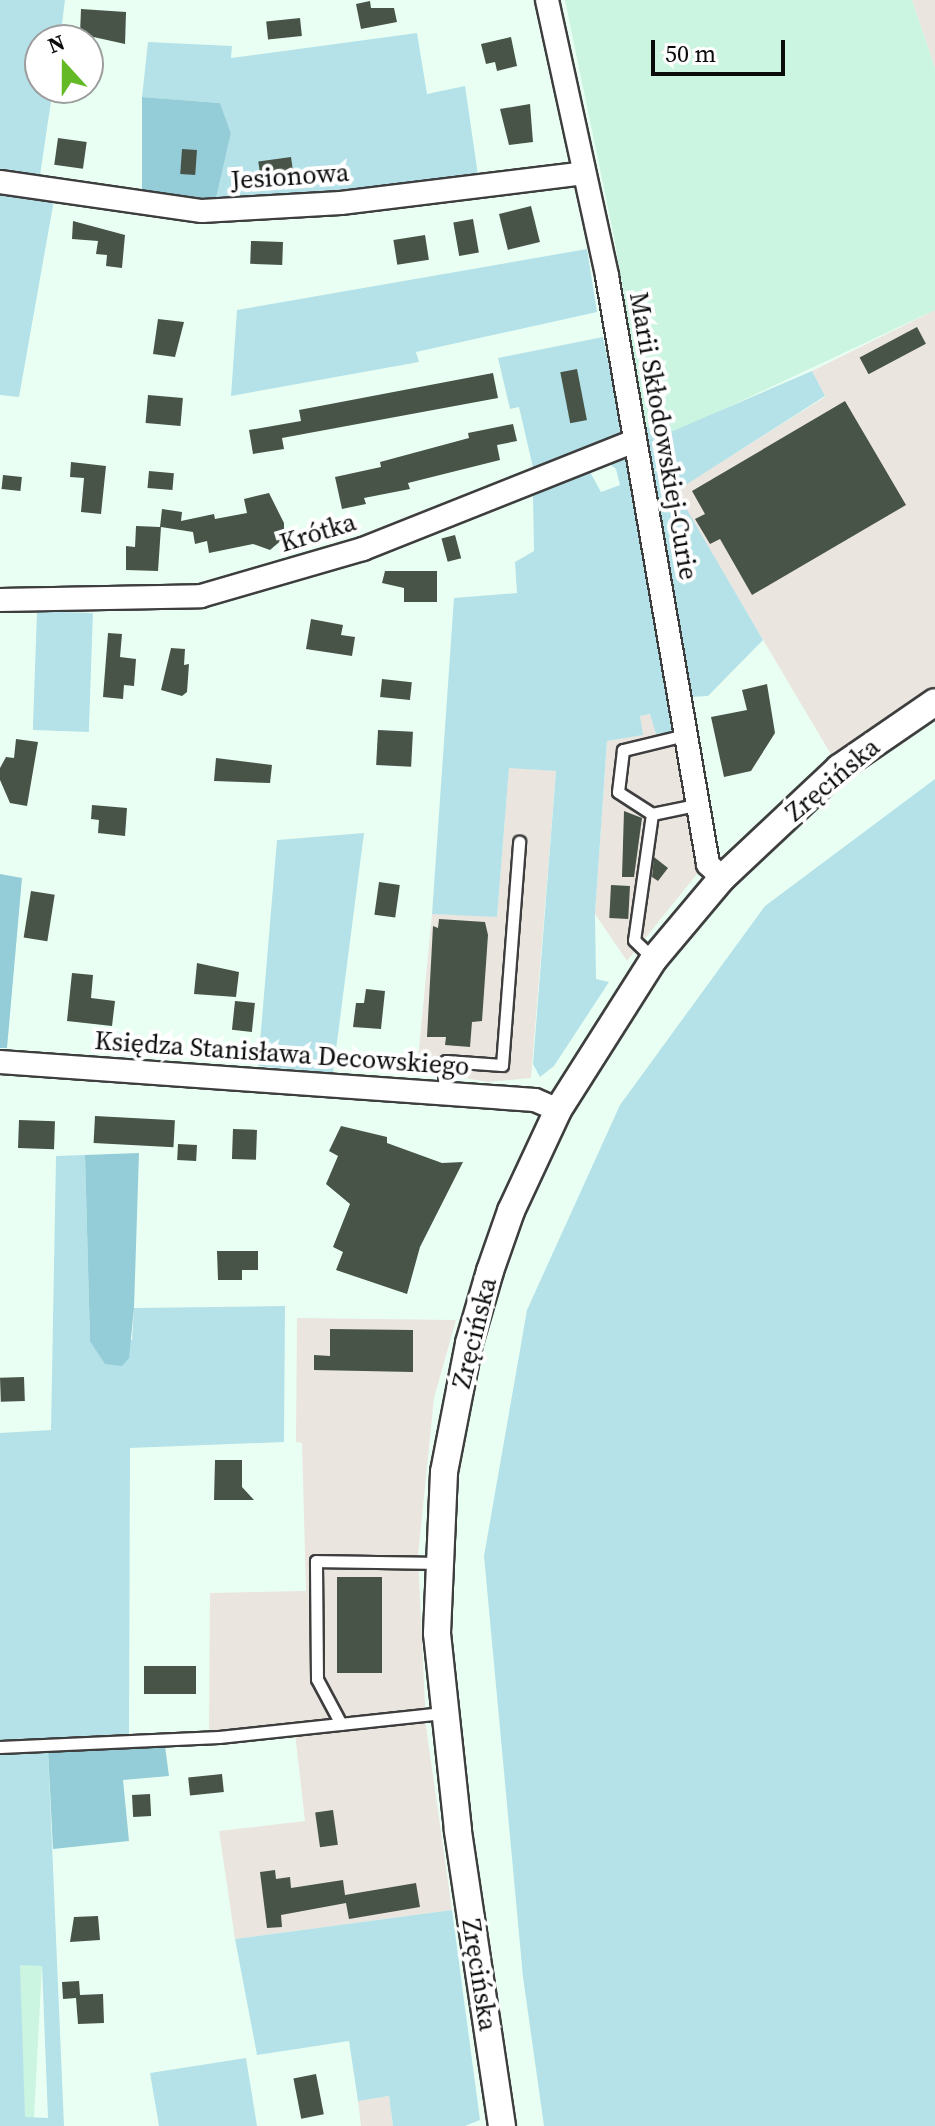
<!DOCTYPE html>
<html>
<head>
<meta charset="utf-8">
<style>
	body { margin:0 }
	#map { position:relative; width:935px; height:2126px; overflow:hidden; background:#eafff3; font-family:"Source Serif 4",serif }
	div>[style] { position:absolute }
	[style*='--x'] { left:calc(var(--x)*1px); top:calc(var(--y)*1px); width:calc(var(--w)*1px); rotate:calc(var(--a)*1deg) }
	.industrial>* { inset:0; background:#eae5df }
	.farmland>* { inset:0; background:#cbf4e1; transform-origin:0 0 }
	.green>* { inset:0; background:#b5e2e8; transform-origin:0 0 }
	.forest>* { inset:0; background:#94ccd8 }
	.building>* { inset:0; background:#485448; transform-origin:0 0 }
	.roads { filter:drop-shadow(2px 0 #3e3e3e) drop-shadow(-2px 0 #3e3e3e) drop-shadow(0 2px #3e3e3e) drop-shadow(0 -2px #3e3e3e) }
	.service>* { height:11px; margin:-5.5px; padding:0 5.5px; transform-origin:5.5px; border-radius:5.5px; background:#fff }
	.minor>* { height:22px; margin:-11px; padding:0 11px; transform-origin:11px; border-radius:11px; background:#fff }
	.tertiary>* { height:26px; margin:-13px; padding:0 13px; transform-origin:13px; border-radius:13px; background:#fff }
	span { translate:-50% -50%; white-space:nowrap; text-align:center; line-height:1.15; -webkit-text-stroke:8px #fff; paint-order:stroke }
	.street-label { font-size:26px; color:#0b0b0b }
	.north { position:absolute; left:24px; top:24px; width:80px; height:80px; box-sizing:border-box; background:#fff; border:2px solid #9d9d9d; border-radius:50%; rotate:339deg; font-size:22px; font-weight:700; line-height:32px; text-align:center; color:#0b0b0b }
	.north::after { content:''; display:block; margin:auto; width:28px; height:36px; background:#63b926; clip-path:polygon(50% 0,100% 100%,50% 72%,0 100%) }
	.scale { position:absolute; left:651px; top:40px; width:134px; height:36px; box-sizing:border-box; border:4px solid #0b0b0b; border-top:0; padding-left:10px; font-size:24px; line-height:28px; white-space:nowrap; color:#0b0b0b; -webkit-text-stroke:6px #fff; paint-order:stroke }
</style>
</head>
<body>
<div id="map">
	<div class="industrial">
		<i style="clip-path:polygon(912px 0,935px 0,935px 68px)"></i>
		<i style="clip-path:polygon(935px 310px,935px 702px,839px 768px,675px 491px,825px 397px,812px 371px)"></i>
		<i style="clip-path:polygon(651px 714px,656px 734px,672px 732px,697px 874px,627px 961px,595px 914px,607px 741px,642px 735px,640px 716px)"></i>
		<i style="clip-path:polygon(509px 767px,556px 771px,531px 1078px,488px 1082px,417px 1070px,432px 914px,497px 916px)"></i>
		<i style="clip-path:polygon(297px 1318px,456px 1320px,434px 1398px,418px 1556px,426px 1726px,452px 1910px,235px 1939px,219px 1831px,305px 1821px,294px 1724px,209px 1732px,210px 1593px,306px 1591px,302px 1443px,296px 1442px)"></i>
		<i style="clip-path:polygon(389px 2096px,393px 2126px,361px 2126px,358px 2101px)"></i>
	</div>
	<div class="farmland">
		<i style="clip-path:polygon(565px 0,912px 0,935px 68px,935px 310px,690px 425px,673px 431px,646px 427px,614px 237px)"></i>
		<i style="left:20px;top:1964px;width:22px;height:153px;rotate:3deg"></i>
	</div>
	<div class="green">
		<i style="clip-path:polygon(0 0,65px 0,60px 40px,40px 40px,40px 88px,53px 88px,39px 182px,0 175px)"></i>
		<i style="clip-path:polygon(417px 33px,427px 94px,465px 86px,479px 182px,215px 203px,231px 133px,220px 103px,142px 97px,148px 42px,232px 46px,231px 58px)"></i>
		<i style="clip-path:polygon(0 190px,54px 200px,19px 397px,0 395px)"></i>
		<i style="clip-path:polygon(587px 249px,597px 312px,416px 352px,419px 362px,231px 396px,237px 310px)"></i>
		<i style="clip-path:polygon(603px 337px,622px 429px,615px 438px,534px 472px,519px 407px,510px 409px,498px 358px)"></i>
		<i style="clip-path:polygon(812px 371px,825px 396px,676px 491px,763px 640px,708px 696px,690px 697px,646px 427px,673px 431px)"></i>
		<i style="clip-path:polygon(626px 458px,672px 732px,656px 734px,650px 714px,640px 716px,643px 735px,607px 741px,595px 914px,596px 979px,609px 982px,554px 1066px,540px 1077px,533px 1064px,556px 771px,509px 768px,497px 917px,432px 914px,454px 598px,517px 593px,515px 562px,534px 551px,533px 496px,589px 470px,601px 492px,620px 485px,616px 469px,607px 462px)"></i>
		<i style="left:37px;top:611px;width:56px;height:119px;rotate:2deg"></i>
		<i style="clip-path:polygon(935px 779px,935px 2126px,544px 2126px,523px 1977px,484px 1556px,527px 1310px,620px 1105px,765px 906px)"></i>
		<i style="clip-path:polygon(364px 833px,333px 1073px,258px 1066px,277px 840px)"></i>
		<i style="clip-path:polygon(85px 1155px,90px 1341px,132px 1340px,134px 1308px,285px 1306px,284px 1442px,130px 1448px,129px 1738px,0 1744px,0 1433px,51px 1430px,56px 1156px)"></i>
		<i style="clip-path:polygon(evenodd,48px 1750px,64px 2126px,0 2126px,0 1753px,48px 1750px,20px 1965px,42px 1966px,48px 2118px,25px 2117px,20px 1965px)"></i>
		<i style="clip-path:polygon(452px 1910px,480px 2120px,465px 2126px,393px 2126px,389px 2096px,358px 2101px,349px 2041px,257px 2055px,235px 1939px)"></i>
		<i style="clip-path:polygon(246px 2058px,257px 2126px,159px 2126px,150px 2073px)"></i>
	</div>
	<div class="forest">
		<i style="clip-path:polygon(142px 97px,220px 103px,231px 133px,215px 203px,142px 197px)"></i>
		<i style="clip-path:polygon(0 874px,22px 878px,7px 1048px,0 1048px)"></i>
		<i style="clip-path:polygon(139px 1153px,134px 1308px,129px 1358px,122px 1366px,105px 1364px,90px 1341px,85px 1155px)"></i>
		<i style="clip-path:polygon(165px 1746px,169px 1776px,123px 1780px,129px 1841px,53px 1849px,48px 1750px)"></i>
	</div>
	<div class="building">
		<i style="clip-path:polygon(370px 1px,371px 8px,394px 8px,397px 22px,361px 29px,356px 4px)"></i>
		<i style="clip-path:polygon(81px 9px,126px 12px,125px 44px,80px 34px)"></i>
		<i style="left:300px;top:18px;width:18px;height:34px;rotate:84deg"></i>
		<i style="clip-path:polygon(511px 37px,517px 66px,497px 71px,495px 62px,486px 64px,481px 44px)"></i>
		<i style="clip-path:polygon(530px 104px,533px 142px,509px 145px,500px 109px)"></i>
		<i style="left:58px;top:138px;width:29px;height:27px;rotate:8deg"></i>
		<i style="left:182px;top:149px;width:15px;height:25px;rotate:4deg"></i>
		<i style="left:291px;top:157px;width:21px;height:33px;rotate:82deg"></i>
		<i style="left:531px;top:206px;width:37px;height:33px;rotate:76deg"></i>
		<i style="left:473px;top:219px;width:34px;height:20px;rotate:80deg"></i>
		<i style="clip-path:polygon(73px 221px,125px 235px,122px 268px,106px 266px,107px 255px,96px 254px,98px 241px,72px 239px)"></i>
		<i style="left:425px;top:235px;width:25px;height:32px;rotate:81deg"></i>
		<i style="left:283px;top:242px;width:23px;height:32px;rotate:92deg"></i>
		<i style="clip-path:polygon(158px 319px,184px 322px,175px 357px,153px 354px)"></i>
		<i style="left:917px;top:327px;width:19px;height:65px;rotate:62deg"></i>
		<i style="left:577px;top:369px;width:52px;height:17px;rotate:79deg"></i>
		<i style="clip-path:polygon(493px 373px,498px 398px,282px 438px,284px 449px,253px 454px,249px 430px,301px 421px,299px 410px)"></i>
		<i style="left:148px;top:395px;width:35px;height:28px;rotate:5deg"></i>
		<i style="clip-path:polygon(845px 401px,906px 505px,752px 595px,720px 539px,710px 544px,695px 519px,705px 514px,692px 491px)"></i>
		<i style="clip-path:polygon(513px 424px,517px 441px,497px 445px,500px 460px,408px 483px,410px 489px,364px 498px,366px 504px,342px 509px,335px 477px,381px 467px,380px 462px,469px 438px,468px 433px)"></i>
		<i style="clip-path:polygon(71px 462px,106px 466px,101px 514px,81px 512px,84px 478px,70px 477px)"></i>
		<i style="left:149px;top:471px;width:25px;height:17px;rotate:5deg"></i>
		<i style="left:3px;top:475px;width:19px;height:14px;rotate:6deg"></i>
		<i style="clip-path:polygon(269px 493px,284px 523px,284px 538px,270px 550px,253px 544px,209px 553px,207px 541px,195px 544px,193px 532px,161px 527px,158px 571px,126px 570px,126px 546px,135px 547px,136px 526px,160px 527px,162px 509px,182px 512px,181px 521px,214px 514px,215px 519px,247px 513px,244px 499px)"></i>
		<i style="left:455px;top:535px;width:24px;height:14px;rotate:75deg"></i>
		<i style="clip-path:polygon(385px 571px,437px 571px,437px 602px,404px 602px,404px 588px,382px 583px)"></i>
		<i style="clip-path:polygon(311px 619px,343px 625px,341px 635px,355px 637px,352px 656px,306px 649px)"></i>
		<i style="clip-path:polygon(108px 633px,122px 634px,120px 657px,136px 659px,134px 686px,124px 685px,123px 699px,103px 697px)"></i>
		<i style="clip-path:polygon(171px 648px,185px 649px,184px 665px,189px 664px,187px 692px,182px 696px,161px 690px)"></i>
		<i style="left:382px;top:679px;width:30px;height:18px;rotate:6deg"></i>
		<i style="clip-path:polygon(767px 684px,775px 733px,751px 771px,724px 777px,711px 717px,747px 710px,742px 690px)"></i>
		<i style="left:378px;top:730px;width:35px;height:35px;rotate:3deg"></i>
		<i style="clip-path:polygon(16px 739px,38px 742px,27px 806px,10px 803px,0 780px,0 768px,6px 757px,14px 758px)"></i>
		<i style="clip-path:polygon(216px 758px,272px 765px,270px 783px,214px 781px)"></i>
		<i style="clip-path:polygon(92px 805px,127px 808px,125px 836px,98px 833px,99px 820px,91px 819px)"></i>
		<i style="clip-path:polygon(624px 811px,642px 818px,634px 877px,622px 877px)"></i>
		<i style="clip-path:polygon(654px 857px,668px 868px,658px 881px,652px 877px)"></i>
		<i style="left:379px;top:882px;width:21px;height:33px;rotate:8deg"></i>
		<i style="left:611px;top:885px;width:19px;height:33px;rotate:3deg"></i>
		<i style="left:31px;top:891px;width:24px;height:47px;rotate:9deg"></i>
		<i style="clip-path:polygon(439px 919px,485px 922px,488px 935px,482px 1021px,472px 1022px,470px 1047px,445px 1045px,446px 1037px,427px 1037px,433px 926px,438px 928px)"></i>
		<i style="clip-path:polygon(197px 963px,239px 972px,236px 997px,194px 994px)"></i>
		<i style="clip-path:polygon(72px 973px,93px 975px,91px 998px,115px 1001px,112px 1026px,67px 1021px)"></i>
		<i style="clip-path:polygon(366px 989px,385px 991px,381px 1029px,353px 1027px,356px 1003px,364px 1003px)"></i>
		<i style="left:235px;top:1001px;width:20px;height:29px;rotate:6deg"></i>
		<i style="left:95px;top:1116px;width:80px;height:27px;rotate:3deg"></i>
		<i style="left:19px;top:1120px;width:36px;height:28px;rotate:2deg"></i>
		<i style="clip-path:polygon(341px 1126px,387px 1137px,387px 1143px,442px 1163px,463px 1162px,420px 1247px,407px 1294px,336px 1270px,343px 1252px,333px 1247px,350px 1204px,326px 1184px,338px 1156px,329px 1151px)"></i>
		<i style="left:233px;top:1129px;width:24px;height:30px;rotate:2deg"></i>
		<i style="left:178px;top:1144px;width:19px;height:16px;rotate:3deg"></i>
		<i style="clip-path:polygon(217px 1251px,258px 1251px,258px 1270px,242px 1270px,242px 1280px,218px 1280px)"></i>
		<i style="clip-path:polygon(330px 1329px,413px 1330px,413px 1372px,314px 1370px,314px 1355px,330px 1356px)"></i>
		<i style="left:24px;top:1377px;width:24px;height:24px;rotate:88deg"></i>
		<i style="clip-path:polygon(215px 1460px,242px 1460px,242px 1487px,254px 1500px,214px 1500px)"></i>
		<i style="left:337px;top:1577px;width:45px;height:96px"></i>
		<i style="left:144px;top:1666px;width:52px;height:28px"></i>
		<i style="left:222px;top:1774px;width:18px;height:34px;rotate:84deg"></i>
		<i style="left:150px;top:1794px;width:22px;height:18px;rotate:87deg"></i>
		<i style="left:333px;top:1810px;width:35px;height:18px;rotate:82deg"></i>
		<i style="clip-path:polygon(275px 1870px,276px 1879px,290px 1877px,291px 1888px,343px 1880px,345px 1895px,416px 1883px,420px 1907px,349px 1919px,346px 1903px,281px 1915px,282px 1927px,267px 1928px,260px 1872px)"></i>
		<i style="clip-path:polygon(98px 1916px,100px 1940px,70px 1942px,74px 1917px)"></i>
		<i style="clip-path:polygon(79px 1981px,80px 1995px,103px 1994px,104px 2023px,78px 2024px,76px 1998px,63px 1999px,62px 1982px)"></i>
		<i style="left:316px;top:2074px;width:41px;height:23px;rotate:79deg"></i>
	</div>
	<div class="roads">
		<div class="service">
			<i style="--x:685;--y:735;--w:64;--a:166.4"></i>
			<i style="--x:623;--y:750;--w:42;--a:96.8"></i>
			<i style="--x:618;--y:792;--w:40;--a:32.9"></i>
			<i style="--x:652;--y:814;--w:45;--a:-11.6"></i>
			<i style="--x:652;--y:814;--w:127;--a:98.1"></i>
			<i style="--x:634;--y:940;--w:28;--a:44"></i>
			<i style="--x:443;--y:1094;--w:33;--a:-85"></i>
			<i style="--x:446;--y:1061;--w:56;--a:4.1"></i>
			<i style="--x:502;--y:1065;--w:224;--a:-85.6"></i>
			<i style="--x:341;--y:1724;--w:51;--a:-118.1"></i>
			<i style="--x:317;--y:1679;--w:118;--a:-90.5"></i>
			<i style="--x:316;--y:1561;--w:121;--a:0.9"></i>
			<i style="--x:0;--y:1747;--w:219;--a:-2.6"></i>
			<i style="--x:219;--y:1737;--w:225;--a:-6.1"></i>
		</div>
		<div class="minor">
			<i style="--x:547;--y:0;--w:282;--a:77.7"></i>
			<i style="--x:607;--y:276;--w:597;--a:80.25"></i>
			<i style="--x:708;--y:864;--w:20;--a:45"></i>
			<i style="--x:0;--y:182;--w:204;--a:8.2"></i>
			<i style="--x:202;--y:211;--w:139;--a:-3.3"></i>
			<i style="--x:341;--y:203;--w:245;--a:-7"></i>
			<i style="--x:0;--y:600;--w:201;--a:-1.1"></i>
			<i style="--x:201;--y:596;--w:169;--a:-16.2"></i>
			<i style="--x:363;--y:549;--w:292;--a:-21.7"></i>
			<i style="--x:0;--y:1062;--w:536;--a:4.06"></i>
			<i style="--x:535;--y:1100;--w:25;--a:23"></i>
		</div>
		<div class="tertiary">
			<i style="--x:502;--y:2126;--w:299;--a:-98.5"></i>
			<i style="--x:458;--y:1830;--w:198;--a:-96.1"></i>
			<i style="--x:437;--y:1633;--w:161;--a:-87.5"></i>
			<i style="--x:444;--y:1472;--w:131;--a:-79"></i>
			<i style="--x:469;--y:1343;--w:75;--a:-73.7"></i>
			<i style="--x:490;--y:1271;--w:64;--a:-70.7"></i>
			<i style="--x:511;--y:1211;--w:111;--a:-65"></i>
			<i style="--x:558;--y:1110;--w:179;--a:-57.6"></i>
			<i style="--x:654;--y:959;--w:106;--a:-50"></i>
			<i style="--x:722;--y:878;--w:161;--a:-43.2"></i>
			<i style="--x:839;--y:768;--w:116;--a:-34.5"></i>
		</div>
	</div>
	<div class="street-label">
		<span style="left:290px;top:177px;rotate:-4deg">Jesionowa</span>
		<span style="left:663px;top:436px;rotate:80deg">Marii Skłodowskiej-Curie</span>
		<span style="left:318px;top:533px;rotate:-17deg">Krótka</span>
		<span style="left:833px;top:780px;rotate:-40deg">Zręcińska</span>
		<span style="left:282px;top:1054px;rotate:4deg">Księdza Stanisława Decowskiego</span>
		<span style="left:475px;top:1333px;rotate:-76deg">Zręcińska</span>
		<span style="left:479px;top:1975px;rotate:81deg">Zręcińska</span>
	</div>
	<div class="north">N</div>
	<div class="scale">50 m</div>
</div>
</body>
</html>
